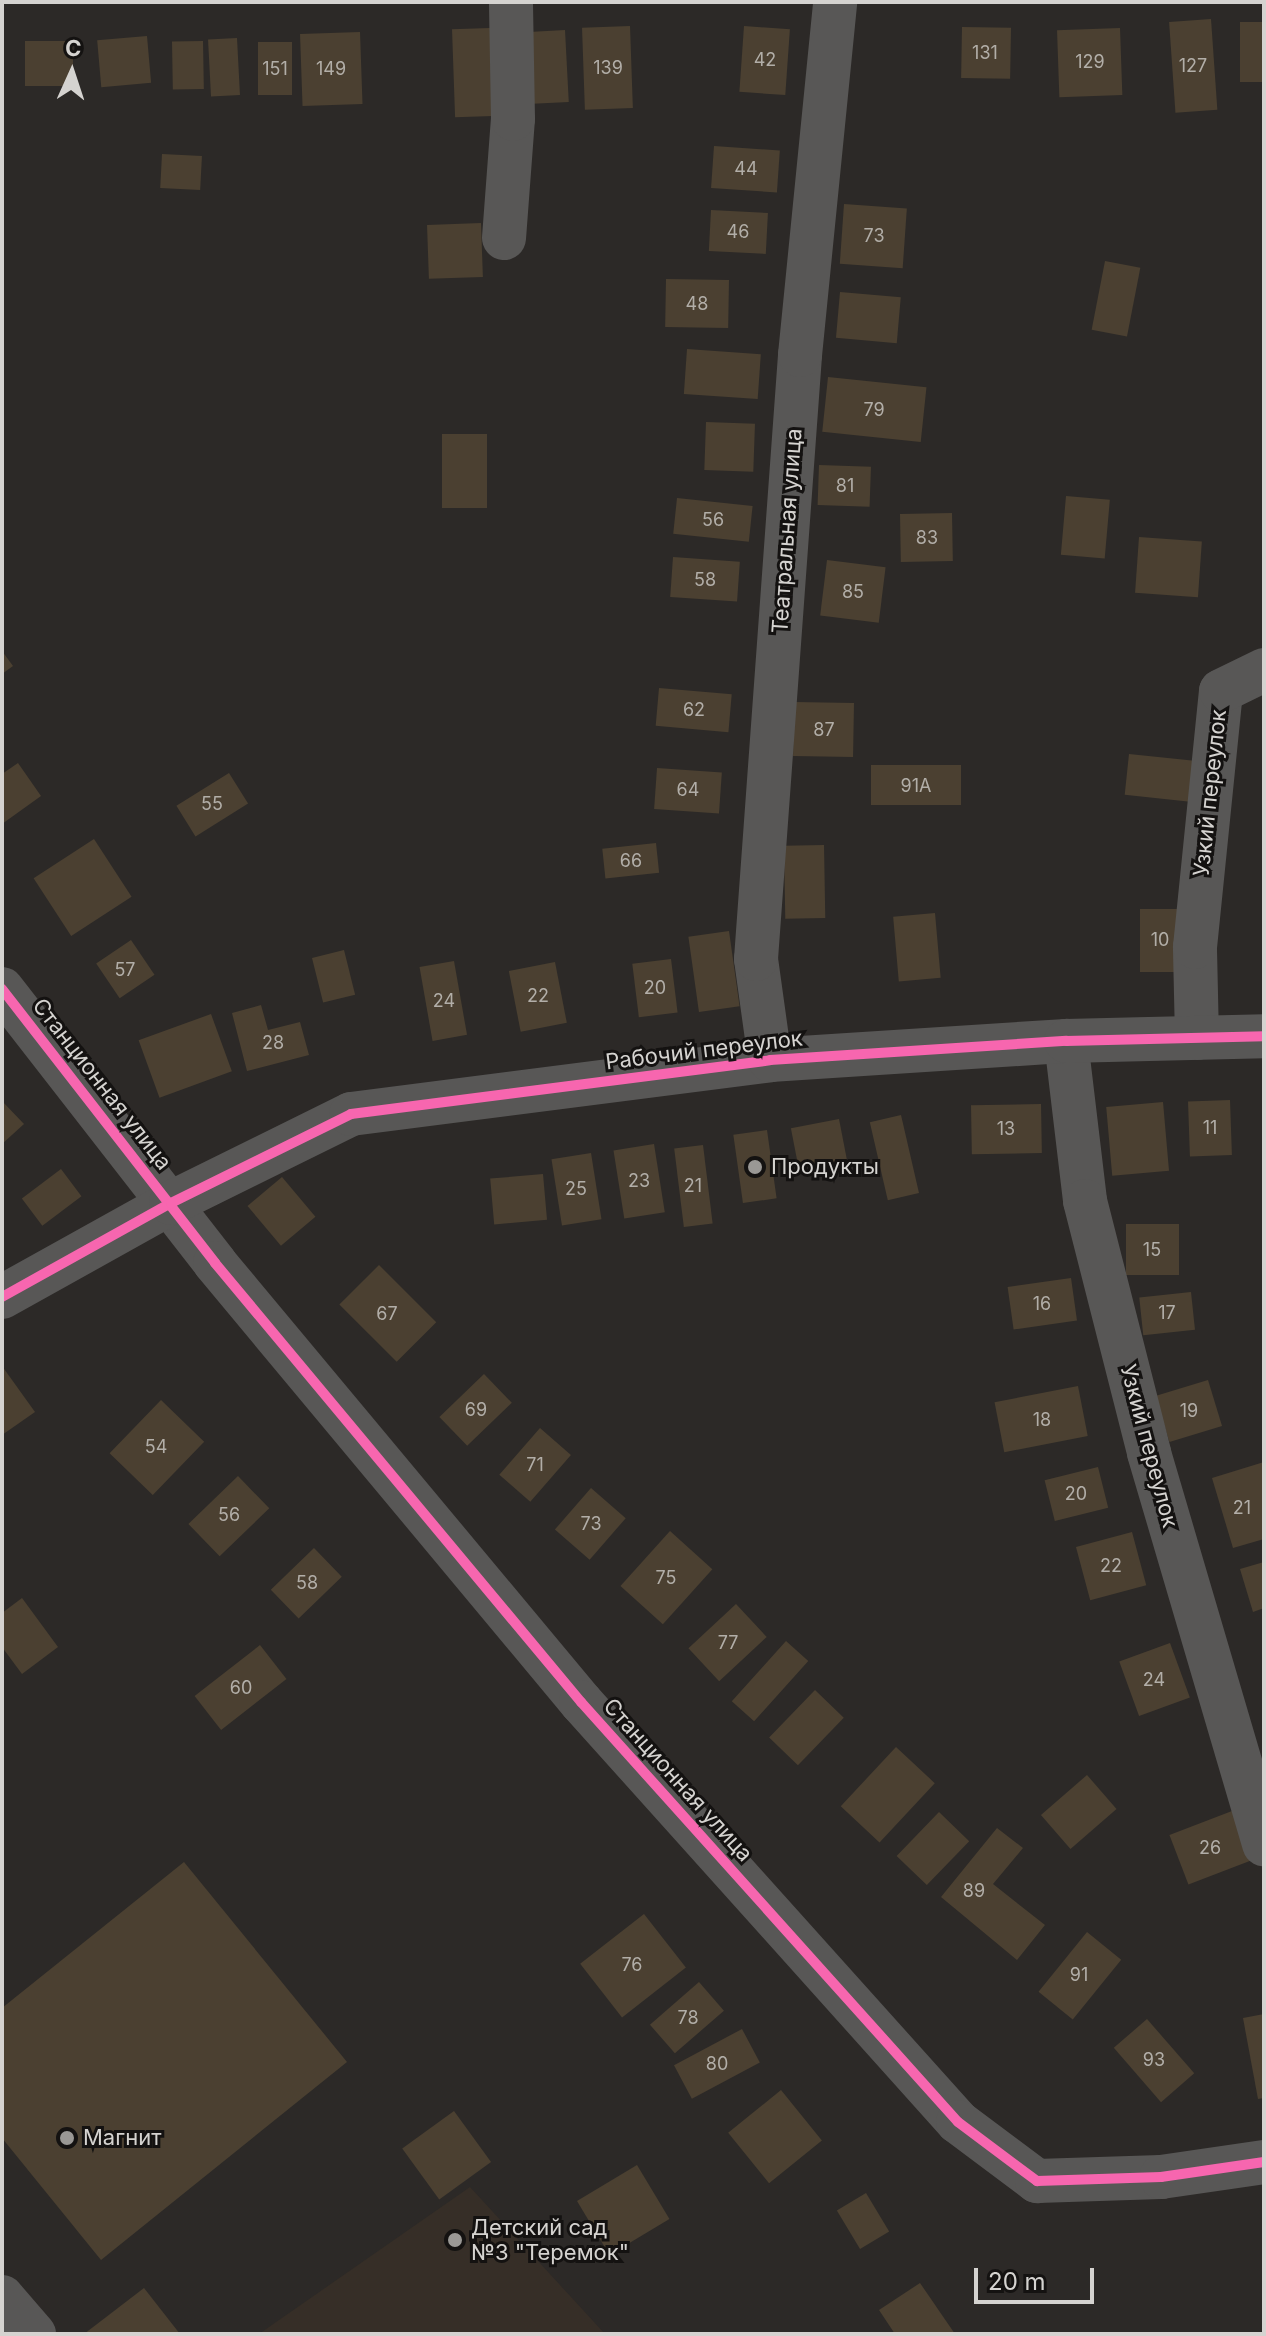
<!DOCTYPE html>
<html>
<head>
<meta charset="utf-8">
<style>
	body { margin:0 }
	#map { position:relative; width:1266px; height:2336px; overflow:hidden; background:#2c2927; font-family:Inter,sans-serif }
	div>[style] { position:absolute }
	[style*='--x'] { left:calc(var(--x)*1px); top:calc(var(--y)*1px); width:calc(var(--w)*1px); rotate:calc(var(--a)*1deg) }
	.built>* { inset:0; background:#362e27 }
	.building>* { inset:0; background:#4b4031; transform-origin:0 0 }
	.minor>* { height:44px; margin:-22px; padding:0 22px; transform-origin:22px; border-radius:22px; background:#585756 }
	.cycleway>* { height:10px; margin:-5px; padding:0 5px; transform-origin:5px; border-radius:5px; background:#f766af }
	.dots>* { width:22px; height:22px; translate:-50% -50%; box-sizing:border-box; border:4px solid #141211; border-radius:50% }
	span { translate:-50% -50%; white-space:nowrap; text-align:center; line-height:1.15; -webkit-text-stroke:6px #141211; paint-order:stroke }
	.number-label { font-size:18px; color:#b2aea8 }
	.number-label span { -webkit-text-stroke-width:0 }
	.street-label { font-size:22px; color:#d5d3d0 }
	.poi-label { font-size:22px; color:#d5d3d0 }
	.left { translate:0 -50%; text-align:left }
	.frame { position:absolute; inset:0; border:4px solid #d5d3d0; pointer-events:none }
	.north { position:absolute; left:32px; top:32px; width:80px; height:80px; -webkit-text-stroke:6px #141211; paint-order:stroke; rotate:3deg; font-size:22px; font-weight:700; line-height:32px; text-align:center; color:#d5d3d0 }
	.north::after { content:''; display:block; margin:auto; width:28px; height:36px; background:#d5d3d0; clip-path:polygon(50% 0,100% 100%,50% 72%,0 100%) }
	.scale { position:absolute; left:974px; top:2268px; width:120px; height:36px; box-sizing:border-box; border:4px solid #d5d3d0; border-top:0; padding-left:10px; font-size:24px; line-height:28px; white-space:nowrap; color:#d5d3d0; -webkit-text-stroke:6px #141211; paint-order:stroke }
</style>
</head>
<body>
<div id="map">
	<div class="built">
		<i style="clip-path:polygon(470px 2187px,605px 2334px,259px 2334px)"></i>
	</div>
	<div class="building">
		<i style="left:1211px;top:19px;width:91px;height:42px;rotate:86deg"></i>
		<i style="left:1264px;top:22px;width:60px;height:24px;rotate:90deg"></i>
		<i style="left:630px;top:26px;width:82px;height:48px;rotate:88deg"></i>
		<i style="left:744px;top:26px;width:46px;height:66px;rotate:4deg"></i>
		<i style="left:962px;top:27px;width:49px;height:51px;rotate:1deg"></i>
		<i style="left:490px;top:28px;width:88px;height:38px;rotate:88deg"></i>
		<i style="left:1120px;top:28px;width:67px;height:63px;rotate:88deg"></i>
		<i style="left:565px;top:30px;width:72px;height:41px;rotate:87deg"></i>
		<i style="left:360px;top:32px;width:72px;height:60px;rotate:88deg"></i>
		<i style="left:147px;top:36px;width:47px;height:50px;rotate:85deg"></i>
		<i style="left:237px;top:38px;width:57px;height:29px;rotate:87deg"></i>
		<i style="left:73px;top:41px;width:45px;height:48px;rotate:90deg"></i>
		<i style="left:203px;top:41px;width:48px;height:31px;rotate:89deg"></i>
		<i style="left:292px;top:42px;width:53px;height:34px;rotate:90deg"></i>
		<i style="left:714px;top:146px;width:66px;height:42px;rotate:4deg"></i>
		<i style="left:162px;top:154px;width:40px;height:34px;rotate:3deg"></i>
		<i style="left:844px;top:204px;width:63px;height:60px;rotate:4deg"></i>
		<i style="left:711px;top:210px;width:57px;height:41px;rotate:3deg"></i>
		<i style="left:481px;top:223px;width:54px;height:54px;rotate:88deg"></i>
		<i style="left:1105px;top:261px;width:36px;height:70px;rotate:11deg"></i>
		<i style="left:666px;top:279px;width:63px;height:48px;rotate:1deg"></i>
		<i style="left:840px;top:292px;width:61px;height:46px;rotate:5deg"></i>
		<i style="left:687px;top:349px;width:74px;height:45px;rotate:4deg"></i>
		<i style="left:828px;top:377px;width:99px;height:55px;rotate:6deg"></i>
		<i style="left:706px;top:422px;width:49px;height:48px;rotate:2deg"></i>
		<i style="left:442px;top:434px;width:45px;height:74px"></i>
		<i style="left:819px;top:465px;width:52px;height:40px;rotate:2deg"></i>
		<i style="left:1066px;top:496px;width:44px;height:59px;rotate:5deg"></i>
		<i style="left:677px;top:498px;width:76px;height:36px;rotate:6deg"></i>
		<i style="left:952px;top:513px;width:48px;height:52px;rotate:89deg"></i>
		<i style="left:1139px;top:537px;width:63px;height:56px;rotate:4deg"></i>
		<i style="left:673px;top:557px;width:67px;height:40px;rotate:4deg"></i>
		<i style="left:827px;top:560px;width:59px;height:56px;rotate:7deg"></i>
		<i style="clip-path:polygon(2px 651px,13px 666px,2px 674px)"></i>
		<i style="left:659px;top:688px;width:73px;height:38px;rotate:5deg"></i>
		<i style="left:794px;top:702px;width:60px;height:54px;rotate:1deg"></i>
		<i style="left:1129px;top:754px;width:68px;height:41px;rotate:6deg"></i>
		<i style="clip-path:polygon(18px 763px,41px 796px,2px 824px,2px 774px)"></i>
		<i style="left:961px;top:765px;width:40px;height:90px;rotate:90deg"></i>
		<i style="left:657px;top:768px;width:65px;height:41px;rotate:4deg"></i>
		<i style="left:229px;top:773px;width:36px;height:62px;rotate:58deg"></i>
		<i style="left:94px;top:839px;width:69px;height:72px;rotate:57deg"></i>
		<i style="left:656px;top:843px;width:30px;height:54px;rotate:84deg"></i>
		<i style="left:824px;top:845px;width:73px;height:40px;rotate:89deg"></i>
		<i style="left:1140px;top:909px;width:42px;height:63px"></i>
		<i style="left:935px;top:913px;width:65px;height:42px;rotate:85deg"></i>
		<i style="left:729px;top:931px;width:76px;height:41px;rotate:82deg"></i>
		<i style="left:131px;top:940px;width:42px;height:42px;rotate:56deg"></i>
		<i style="left:344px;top:950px;width:46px;height:33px;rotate:76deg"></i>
		<i style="left:671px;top:959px;width:54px;height:39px;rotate:83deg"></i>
		<i style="left:454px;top:961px;width:75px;height:35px;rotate:80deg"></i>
		<i style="left:555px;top:962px;width:62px;height:47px;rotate:79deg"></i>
		<i style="clip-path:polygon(261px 1005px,268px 1030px,300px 1022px,309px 1055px,247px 1071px,232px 1013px)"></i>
		<i style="left:211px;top:1014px;width:61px;height:77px;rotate:70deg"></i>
		<i style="left:1230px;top:1100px;width:55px;height:42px;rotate:88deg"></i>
		<i style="clip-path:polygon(2px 1101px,24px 1124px,2px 1144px)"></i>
		<i style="left:1163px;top:1102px;width:69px;height:57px;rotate:85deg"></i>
		<i style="left:1041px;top:1104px;width:49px;height:70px;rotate:89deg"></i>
		<i style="left:901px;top:1115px;width:80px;height:32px;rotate:77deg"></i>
		<i style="left:839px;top:1119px;width:41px;height:49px;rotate:79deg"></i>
		<i style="left:767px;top:1130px;width:69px;height:34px;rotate:82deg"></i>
		<i style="left:654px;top:1144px;width:69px;height:41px;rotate:81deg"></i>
		<i style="left:703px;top:1145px;width:79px;height:29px;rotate:83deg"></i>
		<i style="left:591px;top:1153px;width:67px;height:40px;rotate:81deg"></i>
		<i style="left:61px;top:1169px;width:34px;height:49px;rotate:53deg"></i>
		<i style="left:543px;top:1174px;width:46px;height:53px;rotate:85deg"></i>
		<i style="left:282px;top:1177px;width:52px;height:45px;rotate:50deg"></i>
		<i style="left:1126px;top:1224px;width:53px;height:51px"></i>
		<i style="left:379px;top:1265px;width:81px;height:56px;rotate:45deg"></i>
		<i style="left:1071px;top:1278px;width:43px;height:64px;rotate:82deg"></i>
		<i style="left:1191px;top:1292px;width:38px;height:52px;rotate:84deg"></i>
		<i style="clip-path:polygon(2px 1366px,35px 1412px,2px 1435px)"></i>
		<i style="left:484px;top:1374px;width:40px;height:62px;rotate:46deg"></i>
		<i style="left:1208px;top:1380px;width:48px;height:55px;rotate:73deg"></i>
		<i style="left:1078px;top:1386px;width:51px;height:85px;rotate:79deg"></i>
		<i style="left:161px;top:1400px;width:60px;height:74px;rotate:44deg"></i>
		<i style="left:540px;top:1428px;width:41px;height:62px;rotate:41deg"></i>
		<i style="clip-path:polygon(1264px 1462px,1264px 1539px,1233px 1548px,1212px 1478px)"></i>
		<i style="left:1098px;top:1467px;width:42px;height:55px;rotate:76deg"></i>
		<i style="left:238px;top:1476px;width:45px;height:69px;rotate:46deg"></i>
		<i style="left:591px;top:1488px;width:46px;height:55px;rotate:41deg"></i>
		<i style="left:670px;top:1531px;width:57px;height:74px;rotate:42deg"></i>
		<i style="left:1132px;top:1532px;width:55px;height:58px;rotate:75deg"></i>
		<i style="left:314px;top:1548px;width:40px;height:60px;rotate:46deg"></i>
		<i style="clip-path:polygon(1264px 1562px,1264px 1608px,1253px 1612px,1240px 1569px)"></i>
		<i style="clip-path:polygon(22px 1598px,58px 1647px,22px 1674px,2px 1647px,2px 1613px)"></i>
		<i style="left:736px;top:1604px;width:45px;height:65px;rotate:47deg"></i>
		<i style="left:786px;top:1641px;width:30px;height:81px;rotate:42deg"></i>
		<i style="left:1170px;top:1643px;width:58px;height:54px;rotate:70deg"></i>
		<i style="left:260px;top:1645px;width:43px;height:83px;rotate:52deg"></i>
		<i style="left:815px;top:1690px;width:40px;height:66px;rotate:44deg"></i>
		<i style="left:896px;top:1747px;width:53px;height:81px;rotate:43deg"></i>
		<i style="left:1087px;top:1775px;width:45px;height:61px;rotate:49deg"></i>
		<i style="left:1232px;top:1811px;width:53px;height:67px;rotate:69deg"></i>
		<i style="left:939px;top:1812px;width:42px;height:61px;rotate:44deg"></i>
		<i style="clip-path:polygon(997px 1828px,1023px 1848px,993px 1884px,1045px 1925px,1017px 1960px,941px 1897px)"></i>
		<i style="clip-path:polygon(184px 1862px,347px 2062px,101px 2260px,2px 2138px,2px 2008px)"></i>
		<i style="left:644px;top:1914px;width:68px;height:81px;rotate:52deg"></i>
		<i style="left:1087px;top:1932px;width:44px;height:77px;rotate:39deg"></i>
		<i style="left:699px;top:1982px;width:38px;height:65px;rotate:49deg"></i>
		<i style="clip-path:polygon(1264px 2014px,1264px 2098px,1258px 2099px,1243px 2018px)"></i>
		<i style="left:1147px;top:2019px;width:72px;height:44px;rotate:49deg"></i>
		<i style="left:742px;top:2029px;width:38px;height:77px;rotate:62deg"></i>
		<i style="left:781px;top:2090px;width:65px;height:68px;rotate:51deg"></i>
		<i style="left:454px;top:2111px;width:63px;height:64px;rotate:54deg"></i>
		<i style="left:637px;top:2165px;width:63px;height:70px;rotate:59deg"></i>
		<i style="left:866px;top:2193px;width:45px;height:34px;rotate:59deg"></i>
		<i style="clip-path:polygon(920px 2283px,955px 2334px,895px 2334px,879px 2310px)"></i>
		<i style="clip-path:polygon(144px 2288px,180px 2334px,84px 2334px)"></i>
	</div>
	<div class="minor">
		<i style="--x:504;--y:238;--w:119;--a:-85.7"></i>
		<i style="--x:513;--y:119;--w:117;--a:-91"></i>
		<i style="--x:2;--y:989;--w:347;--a:52.1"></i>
		<i style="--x:215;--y:1263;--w:572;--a:50.18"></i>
		<i style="--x:581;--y:1702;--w:564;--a:48.09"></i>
		<i style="--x:958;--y:2122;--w:99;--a:36.8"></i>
		<i style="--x:1037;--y:2181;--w:124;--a:-1.8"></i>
		<i style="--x:1161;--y:2177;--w:104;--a:-8.3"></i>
		<i style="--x:1197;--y:1038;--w:91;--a:-91.3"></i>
		<i style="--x:1195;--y:947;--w:257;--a:-84.2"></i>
		<i style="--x:1221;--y:691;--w:48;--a:-26"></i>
		<i style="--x:1066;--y:1041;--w:161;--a:83.2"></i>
		<i style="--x:1085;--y:1201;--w:260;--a:75.7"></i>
		<i style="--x:1149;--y:1453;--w:408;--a:73.6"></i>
		<i style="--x:770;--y:1060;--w:102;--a:-97.9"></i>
		<i style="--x:756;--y:959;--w:606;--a:-85.83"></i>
		<i style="--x:800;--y:355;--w:355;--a:-84.3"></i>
		<i style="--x:2;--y:1297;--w:193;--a:-29.1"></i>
		<i style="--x:171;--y:1203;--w:201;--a:-26.3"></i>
		<i style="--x:351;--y:1114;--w:422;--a:-7.3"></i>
		<i style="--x:770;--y:1060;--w:297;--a:-3.7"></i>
		<i style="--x:1066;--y:1041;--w:198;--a:-1.4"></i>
		<i style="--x:2;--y:2297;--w:49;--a:49.1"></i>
	</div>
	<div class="cycleway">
		<i style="--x:2;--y:989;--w:347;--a:52.1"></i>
		<i style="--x:215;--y:1263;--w:572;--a:50.18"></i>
		<i style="--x:581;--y:1702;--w:564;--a:48.09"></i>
		<i style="--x:958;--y:2122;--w:99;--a:36.8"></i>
		<i style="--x:1037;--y:2181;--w:124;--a:-1.8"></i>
		<i style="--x:1161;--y:2177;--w:104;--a:-8.3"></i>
		<i style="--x:2;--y:1297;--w:193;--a:-29.1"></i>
		<i style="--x:171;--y:1203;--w:201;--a:-26.3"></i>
		<i style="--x:351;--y:1114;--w:422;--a:-7.3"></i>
		<i style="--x:770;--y:1060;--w:297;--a:-3.7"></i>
		<i style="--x:1066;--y:1041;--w:198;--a:-1.4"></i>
	</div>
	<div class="dots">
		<i style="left:755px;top:1167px;background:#9a9895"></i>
		<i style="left:67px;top:2138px;background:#9a9895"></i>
		<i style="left:455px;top:2240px;background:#9a9895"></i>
	</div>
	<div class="number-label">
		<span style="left:985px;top:53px">131</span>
		<span style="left:765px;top:60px">42</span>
		<span style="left:1090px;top:62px">129</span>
		<span style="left:1193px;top:66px">127</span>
		<span style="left:608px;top:68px">139</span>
		<span style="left:275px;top:69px">151</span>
		<span style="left:331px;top:69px">149</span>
		<span style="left:746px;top:169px">44</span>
		<span style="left:738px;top:232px">46</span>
		<span style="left:874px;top:236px">73</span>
		<span style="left:697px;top:304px">48</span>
		<span style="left:874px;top:410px">79</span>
		<span style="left:845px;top:486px">81</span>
		<span style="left:713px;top:520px">56</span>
		<span style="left:927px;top:538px">83</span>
		<span style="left:705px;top:580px">58</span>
		<span style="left:853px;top:592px">85</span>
		<span style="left:694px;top:710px">62</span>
		<span style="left:824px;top:730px">87</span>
		<span style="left:916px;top:786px">91А</span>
		<span style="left:688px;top:790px">64</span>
		<span style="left:212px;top:804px">55</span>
		<span style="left:631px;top:861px">66</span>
		<span style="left:1160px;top:940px">10</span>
		<span style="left:125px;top:970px">57</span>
		<span style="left:655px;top:988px">20</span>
		<span style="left:538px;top:996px">22</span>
		<span style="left:444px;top:1001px">24</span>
		<span style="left:273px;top:1043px">28</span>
		<span style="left:1210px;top:1128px">11</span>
		<span style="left:1006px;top:1129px">13</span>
		<span style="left:639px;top:1181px">23</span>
		<span style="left:693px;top:1186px">21</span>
		<span style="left:576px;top:1189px">25</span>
		<span style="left:1152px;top:1250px">15</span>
		<span style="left:1042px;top:1304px">16</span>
		<span style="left:1167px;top:1313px">17</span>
		<span style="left:387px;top:1314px">67</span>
		<span style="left:476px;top:1410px">69</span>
		<span style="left:1189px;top:1411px">19</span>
		<span style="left:1042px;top:1420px">18</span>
		<span style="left:156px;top:1447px">54</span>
		<span style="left:535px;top:1465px">71</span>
		<span style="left:1076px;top:1494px">20</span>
		<span style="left:1242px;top:1508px">21</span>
		<span style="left:229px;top:1515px">56</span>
		<span style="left:591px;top:1524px">73</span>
		<span style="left:1111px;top:1566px">22</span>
		<span style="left:666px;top:1578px">75</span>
		<span style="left:307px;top:1583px">58</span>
		<span style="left:728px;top:1643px">77</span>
		<span style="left:1154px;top:1680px">24</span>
		<span style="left:241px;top:1688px">60</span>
		<span style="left:1210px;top:1848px">26</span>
		<span style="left:974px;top:1891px">89</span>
		<span style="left:632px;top:1965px">76</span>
		<span style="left:1079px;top:1975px">91</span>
		<span style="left:688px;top:2018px">78</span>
		<span style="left:1154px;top:2060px">93</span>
		<span style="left:717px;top:2064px">80</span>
	</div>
	<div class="street-label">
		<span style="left:787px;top:531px;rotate:-86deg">Театральная улица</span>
		<span style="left:1210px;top:793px;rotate:-84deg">Узкий переулок</span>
		<span style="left:704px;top:1050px;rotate:-7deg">Рабочий переулок</span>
		<span style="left:102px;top:1084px;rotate:52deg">Станционная улица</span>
		<span style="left:1149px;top:1446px;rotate:75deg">Узкий переулок</span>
		<span style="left:678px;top:1780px;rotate:48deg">Станционная улица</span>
	</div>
	<div class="poi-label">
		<span class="left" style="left:771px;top:1167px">Продукты</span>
		<span class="left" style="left:83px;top:2138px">Магнит</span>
		<span class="left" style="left:471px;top:2240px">Детский сад<br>№3 "Теремок"</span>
	</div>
	<div class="frame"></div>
	<div class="north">С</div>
	<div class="scale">20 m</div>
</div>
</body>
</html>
